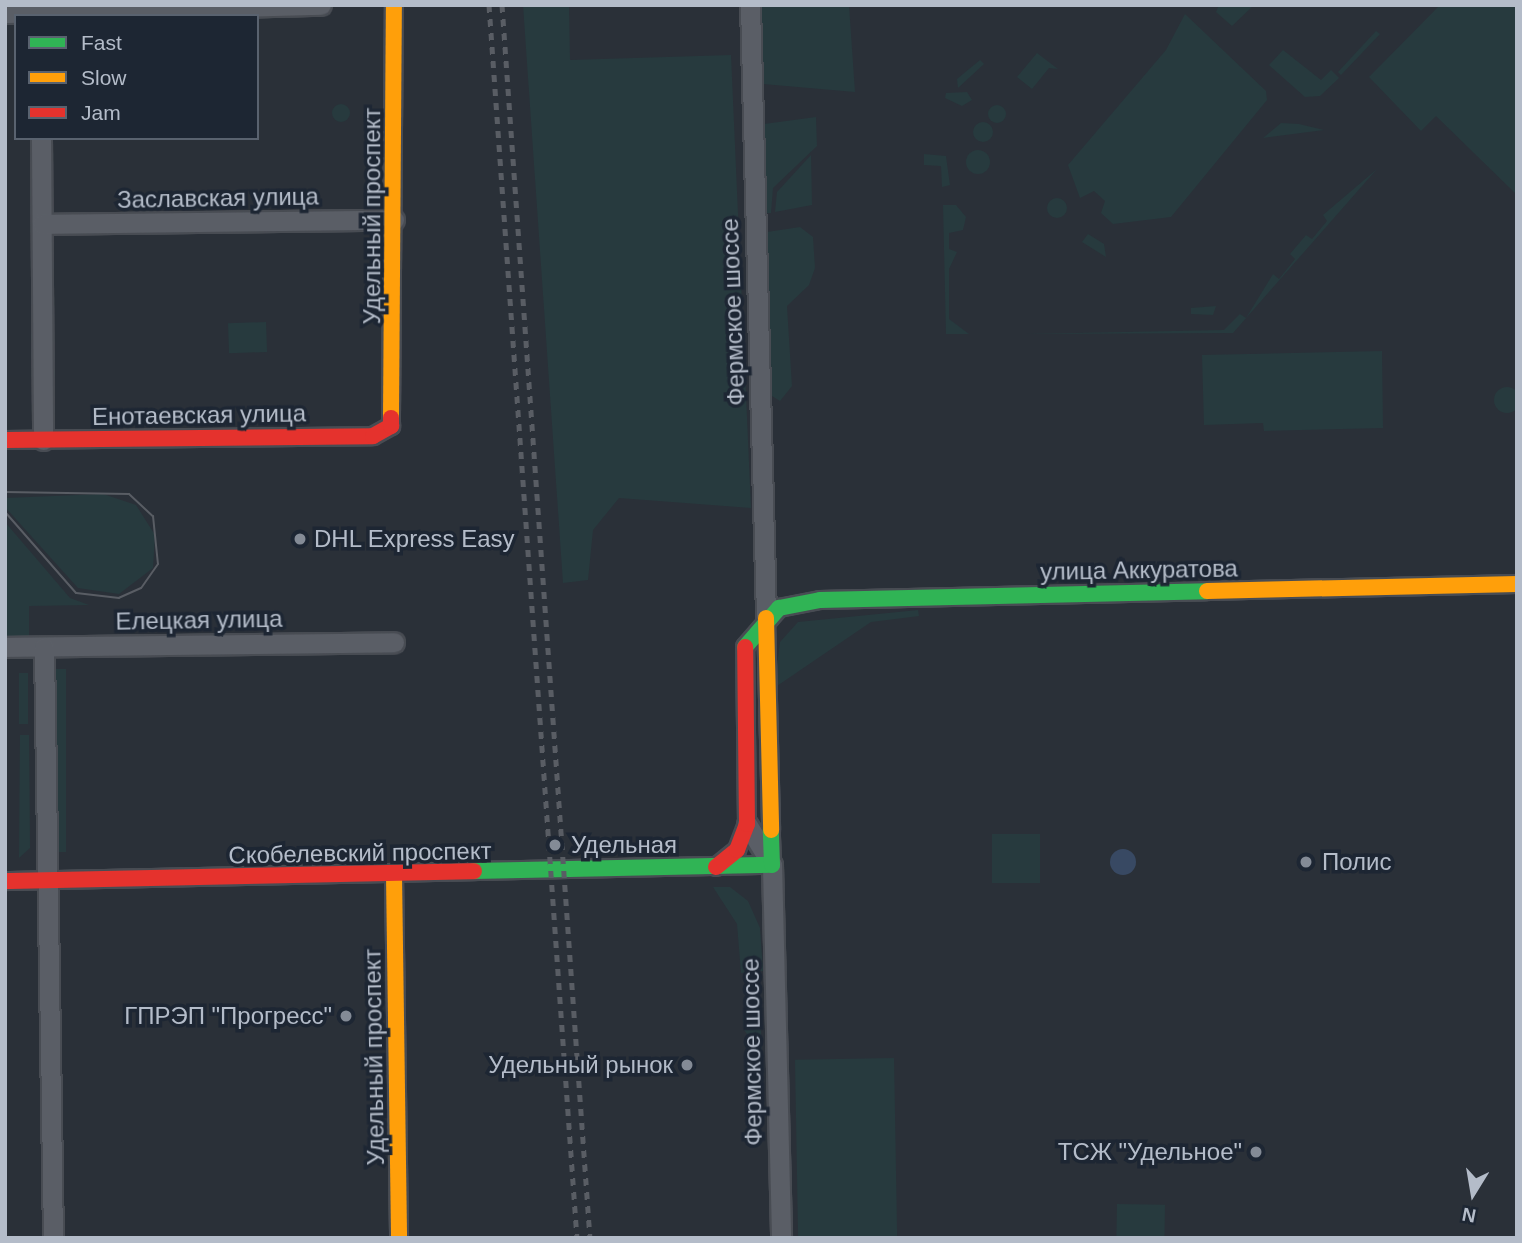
<!DOCTYPE html>
<html>
<head>
<meta charset="utf-8">
<style>
	body { margin:0 }
	#map { position:relative; width:1522px; height:1243px; overflow:hidden; background:#2a3038; font-family:Helvetica,sans-serif }
	div>[style] { position:absolute }
	[style*='--x'] { left:calc(var(--x)*1px); top:calc(var(--y)*1px); width:calc(var(--w)*1px); rotate:calc(var(--a)*1deg) }
	.green>* { inset:0; background:#273a3e; transform-origin:0 0 }
	.round { border-radius:50% }
	.water>* { inset:0; background:#384963 }
	.roads { filter:drop-shadow(2px 0 #484c53) drop-shadow(-2px 0 #484c53) drop-shadow(0 2px #484c53) drop-shadow(0 -2px #484c53) }
	.street>* { height:19px; margin:-9.5px; padding:0 9.5px; transform-origin:9.5px; border-radius:9.5px; background:#5a5e66 }
	.fast>* { height:16px; margin:-8px; padding:0 8px; transform-origin:8px; border-radius:8px; background:#30b455 }
	.slow>* { height:16px; margin:-8px; padding:0 8px; transform-origin:8px; border-radius:8px; background:#ff9f0a }
	.jam>* { height:16px; margin:-8px; padding:0 8px; transform-origin:8px; border-radius:8px; background:#e5322d }
	.tram>* { height:2px; margin:-1px; padding:0 1px; transform-origin:1px; border-radius:1px; background:#595d64 }
	.rail>* { height:5px; margin-top:-2.5px; transform-origin:0; background:repeating-linear-gradient(90deg,#595d64 0 7px,transparent 0 14px) }
	.dots>* { width:19px; height:19px; translate:-50% -50%; box-sizing:border-box; border:4px solid #1d2633; border-radius:50% }
	span { translate:-50% -50%; white-space:nowrap; text-align:center; line-height:1.15; -webkit-text-stroke:7px #1d2633; paint-order:stroke }
	.street-label { font-size:24px; color:#b4bcc9 }
	.poi-label { font-size:24px; color:#b4bcc9 }
	.left { translate:0 -50%; text-align:left }
	.right { translate:-100% -50%; text-align:right }
	.frame { position:absolute; inset:0; border:7px solid #b4bcc9; pointer-events:none }
	.legend { position:absolute; left:14px; top:14px; width:245px; height:126px; box-sizing:border-box; background:#1d2633; border:2px solid #59626f; margin:0; padding:9px 12px; list-style:none; font-size:21px; color:#b4bcc9 }
	.legend li { display:flex; align-items:center; gap:14px; height:35px }
	.legend b { width:35px; border:2px solid #59626f }
	.north { position:absolute; left:1438px; top:1159px; width:70px; height:70px; -webkit-text-stroke:5px #1d2633; paint-order:stroke; rotate:191deg; font-size:19px; font-weight:700; line-height:28px; text-align:center; color:#b4bcc9 }
	.north::after { content:''; display:block; margin:auto; width:24px; height:32px; background:#b4bcc9; clip-path:polygon(50% 0,100% 100%,50% 72%,0 100%) }
</style>
</head>
<body>
<div id="map">
	<div class="green">
		<i style="clip-path:polygon(523px 5px,569px 5px,570px 60px,731px 55px,751px 508px,619px 498px,593px 530px,588px 580px,563px 583px)"></i>
		<i style="clip-path:polygon(760px 5px,849px 5px,855px 92px,763px 84px)"></i>
		<i style="clip-path:polygon(1219px 5px,1254px 5px,1232px 26px,1216px 12px)"></i>
		<i style="clip-path:polygon(1440px 5px,1517px 5px,1517px 195px,1436px 116px,1421px 131px,1369px 77px)"></i>
		<i style="clip-path:polygon(1185px 14px,1266px 91px,1267px 100px,1171px 217px,1113px 224px,1101px 213px,1105px 201px,1094px 191px,1080px 198px,1068px 165px,1166px 50px)"></i>
		<i style="clip-path:polygon(1376px 31px,1380px 34px,1341px 75px,1338px 72px)"></i>
		<i style="clip-path:polygon(1283px 50px,1321px 80px,1331px 70px,1339px 78px,1320px 96px,1305px 97px,1269px 65px)"></i>
		<i style="clip-path:polygon(1037px 53px,1058px 69px,1049px 68px,1032px 89px,1017px 77px)"></i>
		<i style="clip-path:polygon(980px 60px,984px 64px,958px 88px,957px 79px)"></i>
		<i style="clip-path:polygon(967px 92px,972px 100px,962px 106px,945px 98px,946px 93px)"></i>
		<i class="round" style="left:332px;top:104px;width:18px;height:18px"></i>
		<i class="round" style="left:988px;top:105px;width:18px;height:18px"></i>
		<i style="clip-path:polygon(816px 117px,817px 146px,773px 188px,771px 213px,765px 213px,764px 124px)"></i>
		<i class="round" style="left:973px;top:122px;width:20px;height:20px"></i>
		<i style="clip-path:polygon(1281px 123px,1299px 124px,1324px 130px,1263px 138px)"></i>
		<i class="round" style="left:966px;top:150px;width:24px;height:24px"></i>
		<i style="clip-path:polygon(924px 154px,946px 156px,950px 185px,942px 187px,941px 166px,924px 165px)"></i>
		<i style="clip-path:polygon(811px 155px,812px 205px,775px 212px,777px 192px)"></i>
		<i style="clip-path:polygon(1377px 169px,1233px 333px,1024px 334px,1224px 330px,1240px 314px,1246px 318px,1273px 274px,1279px 279px,1295px 259px,1290px 254px,1306px 235px,1312px 239px,1327px 221px,1323px 215px)"></i>
		<i class="round" style="left:1047px;top:198px;width:20px;height:20px"></i>
		<i style="clip-path:polygon(943px 205px,956px 205px,966px 217px,963px 230px,949px 233px,949px 249px,957px 252px,949px 269px,949px 319px,969px 334px,946px 334px)"></i>
		<i style="clip-path:polygon(800px 227px,813px 237px,815px 268px,809px 285px,787px 306px,792px 386px,780px 401px,772px 396px,767px 232px)"></i>
		<i style="clip-path:polygon(1088px 234px,1104px 244px,1106px 257px,1082px 242px)"></i>
		<i style="clip-path:polygon(1216px 306px,1213px 315px,1191px 314px,1191px 308px)"></i>
		<i style="left:266px;top:322px;width:30px;height:38px;rotate:88deg"></i>
		<i style="clip-path:polygon(1382px 351px,1383px 428px,1264px 431px,1263px 423px,1204px 425px,1202px 355px)"></i>
		<i class="round" style="left:1494px;top:387px;width:26px;height:26px"></i>
		<i style="clip-path:polygon(103px 494px,136px 505px,155px 535px,153px 568px,119px 594px,78px 588px,5px 507px,5px 498px)"></i>
		<i style="clip-path:polygon(5px 522px,70px 598px,89px 605px,29px 606px,29px 637px,5px 637px)"></i>
		<i style="clip-path:polygon(918px 610px,919px 616px,871px 622px,774px 688px,780px 642px,798px 622px)"></i>
		<i style="left:55px;top:669px;width:11px;height:183px"></i>
		<i style="left:19px;top:673px;width:9px;height:51px"></i>
		<i style="clip-path:polygon(20px 735px,29px 735px,30px 848px,19px 858px)"></i>
		<i style="left:992px;top:834px;width:48px;height:49px"></i>
		<i style="clip-path:polygon(713px 887px,730px 887px,748px 901px,760px 928px,763px 971px,741px 973px,737px 924px)"></i>
		<i style="clip-path:polygon(760px 1014px,762px 1053px,744px 1030px,743px 1016px)"></i>
		<i style="left:894px;top:1058px;width:180px;height:99px;rotate:89deg"></i>
		<i style="left:1117px;top:1204px;width:48px;height:34px;rotate:1deg"></i>
	</div>
	<div class="water">
		<i class="round" style="left:1110px;top:849px;width:26px;height:26px"></i>
	</div>
	<div class="roads">
		<div class="street">
			<i style="--x:750;--y:5;--w:611;--a:88.5"></i>
			<i style="--x:5;--y:13;--w:316;--a:-1.5"></i>
			<i style="--x:41;--y:138;--w:302;--a:89.6"></i>
			<i style="--x:42;--y:224;--w:352;--a:-0.7"></i>
			<i style="--x:5;--y:647;--w:389;--a:-0.7"></i>
			<i style="--x:44;--y:647;--w:591;--a:89.13"></i>
			<i style="--x:747;--y:824;--w:48;--a:58.6"></i>
			<i style="--x:772;--y:865;--w:373;--a:88.6"></i>
		</div>
		<div class="fast">
			<i style="--x:745;--y:647;--w:52;--a:-48.9"></i>
			<i style="--x:779;--y:608;--w:42;--a:-11"></i>
			<i style="--x:820;--y:600;--w:387;--a:-1.3"></i>
			<i style="--x:474;--y:871;--w:298;--a:-1.2"></i>
			<i style="--x:772;--y:865;--w:35;--a:-92"></i>
		</div>
		<div class="slow">
			<i style="--x:391;--y:418;--w:413;--a:-89.6"></i>
			<i style="--x:1207;--y:591;--w:310;--a:-1.3"></i>
			<i style="--x:766;--y:618;--w:212;--a:88.6"></i>
			<i style="--x:394;--y:875;--w:363;--a:89.2"></i>
		</div>
		<div class="jam">
			<i style="--x:5;--y:440;--w:368;--a:-0.6"></i>
			<i style="--x:373;--y:436;--w:21;--a:-29"></i>
			<i style="--x:391;--y:426;--w:8;--a:-90"></i>
			<i style="--x:716;--y:867;--w:27;--a:-39"></i>
			<i style="--x:737;--y:850;--w:28;--a:-69"></i>
			<i style="--x:747;--y:824;--w:177;--a:-90.6"></i>
			<i style="--x:5;--y:881;--w:469;--a:-1.2"></i>
		</div>
	</div>
	<div class="tram">
		<i style="--x:5;--y:492;--w:124;--a:0.9"></i>
		<i style="--x:129;--y:494;--w:33;--a:43"></i>
		<i style="--x:153;--y:516;--w:48;--a:84.1"></i>
		<i style="--x:158;--y:564;--w:29;--a:125"></i>
		<i style="--x:141;--y:588;--w:24;--a:156"></i>
		<i style="--x:119;--y:598;--w:43;--a:-173.4"></i>
		<i style="--x:76;--y:593;--w:108;--a:-131.2"></i>
	</div>
	<div class="rail">
		<i style="--x:489;--y:5;--w:1236;--a:85.92"></i>
		<i style="--x:502;--y:5;--w:1236;--a:85.92"></i>
	</div>
	<div class="dots">
		<i style="left:300px;top:539px;background:#848b96"></i>
		<i style="left:555px;top:845px;background:#848b96"></i>
		<i style="left:1306px;top:862px;background:#848b96"></i>
		<i style="left:346px;top:1016px;background:#848b96"></i>
		<i style="left:687px;top:1065px;background:#848b96"></i>
		<i style="left:1256px;top:1152px;background:#848b96"></i>
	</div>
	<div class="street-label">
		<span style="left:218px;top:198px;rotate:-1deg">Заславская улица</span>
		<span style="left:372px;top:216px;rotate:-90deg">Удельный проспект</span>
		<span style="left:733px;top:312px;rotate:-92deg">Фермское шоссе</span>
		<span style="left:199px;top:415px;rotate:-1deg">Енотаевская улица</span>
		<span style="left:1139px;top:570px;rotate:-1deg">улица Аккуратова</span>
		<span style="left:199px;top:620px;rotate:-1deg">Елецкая улица</span>
		<span style="left:360px;top:853px;rotate:-1deg">Скобелевский проспект</span>
		<span style="left:752px;top:1052px;rotate:-91deg">Фермское шоссе</span>
		<span style="left:374px;top:1057px;rotate:-91deg">Удельный проспект</span>
	</div>
	<div class="poi-label">
		<span class="left" style="left:314px;top:539px">DHL Express Easy</span>
		<span class="left" style="left:571px;top:845px">Удельная</span>
		<span class="left" style="left:1322px;top:862px">Полис</span>
		<span class="right" style="left:332px;top:1016px">ГПРЭП "Прогресс"</span>
		<span class="right" style="left:673px;top:1065px">Удельный рынок</span>
		<span class="right" style="left:1242px;top:1152px">ТСЖ "Удельное"</span>
	</div>
	<div class="frame"></div>
	<ul class="legend">
	<li><b style="height:9px;background:#30b455"></b>Fast</li>
	<li><b style="height:9px;background:#ff9f0a"></b>Slow</li>
	<li><b style="height:9px;background:#e5322d"></b>Jam</li>
	</ul>
	<div class="north">N</div>
</div>
</body>
</html>
